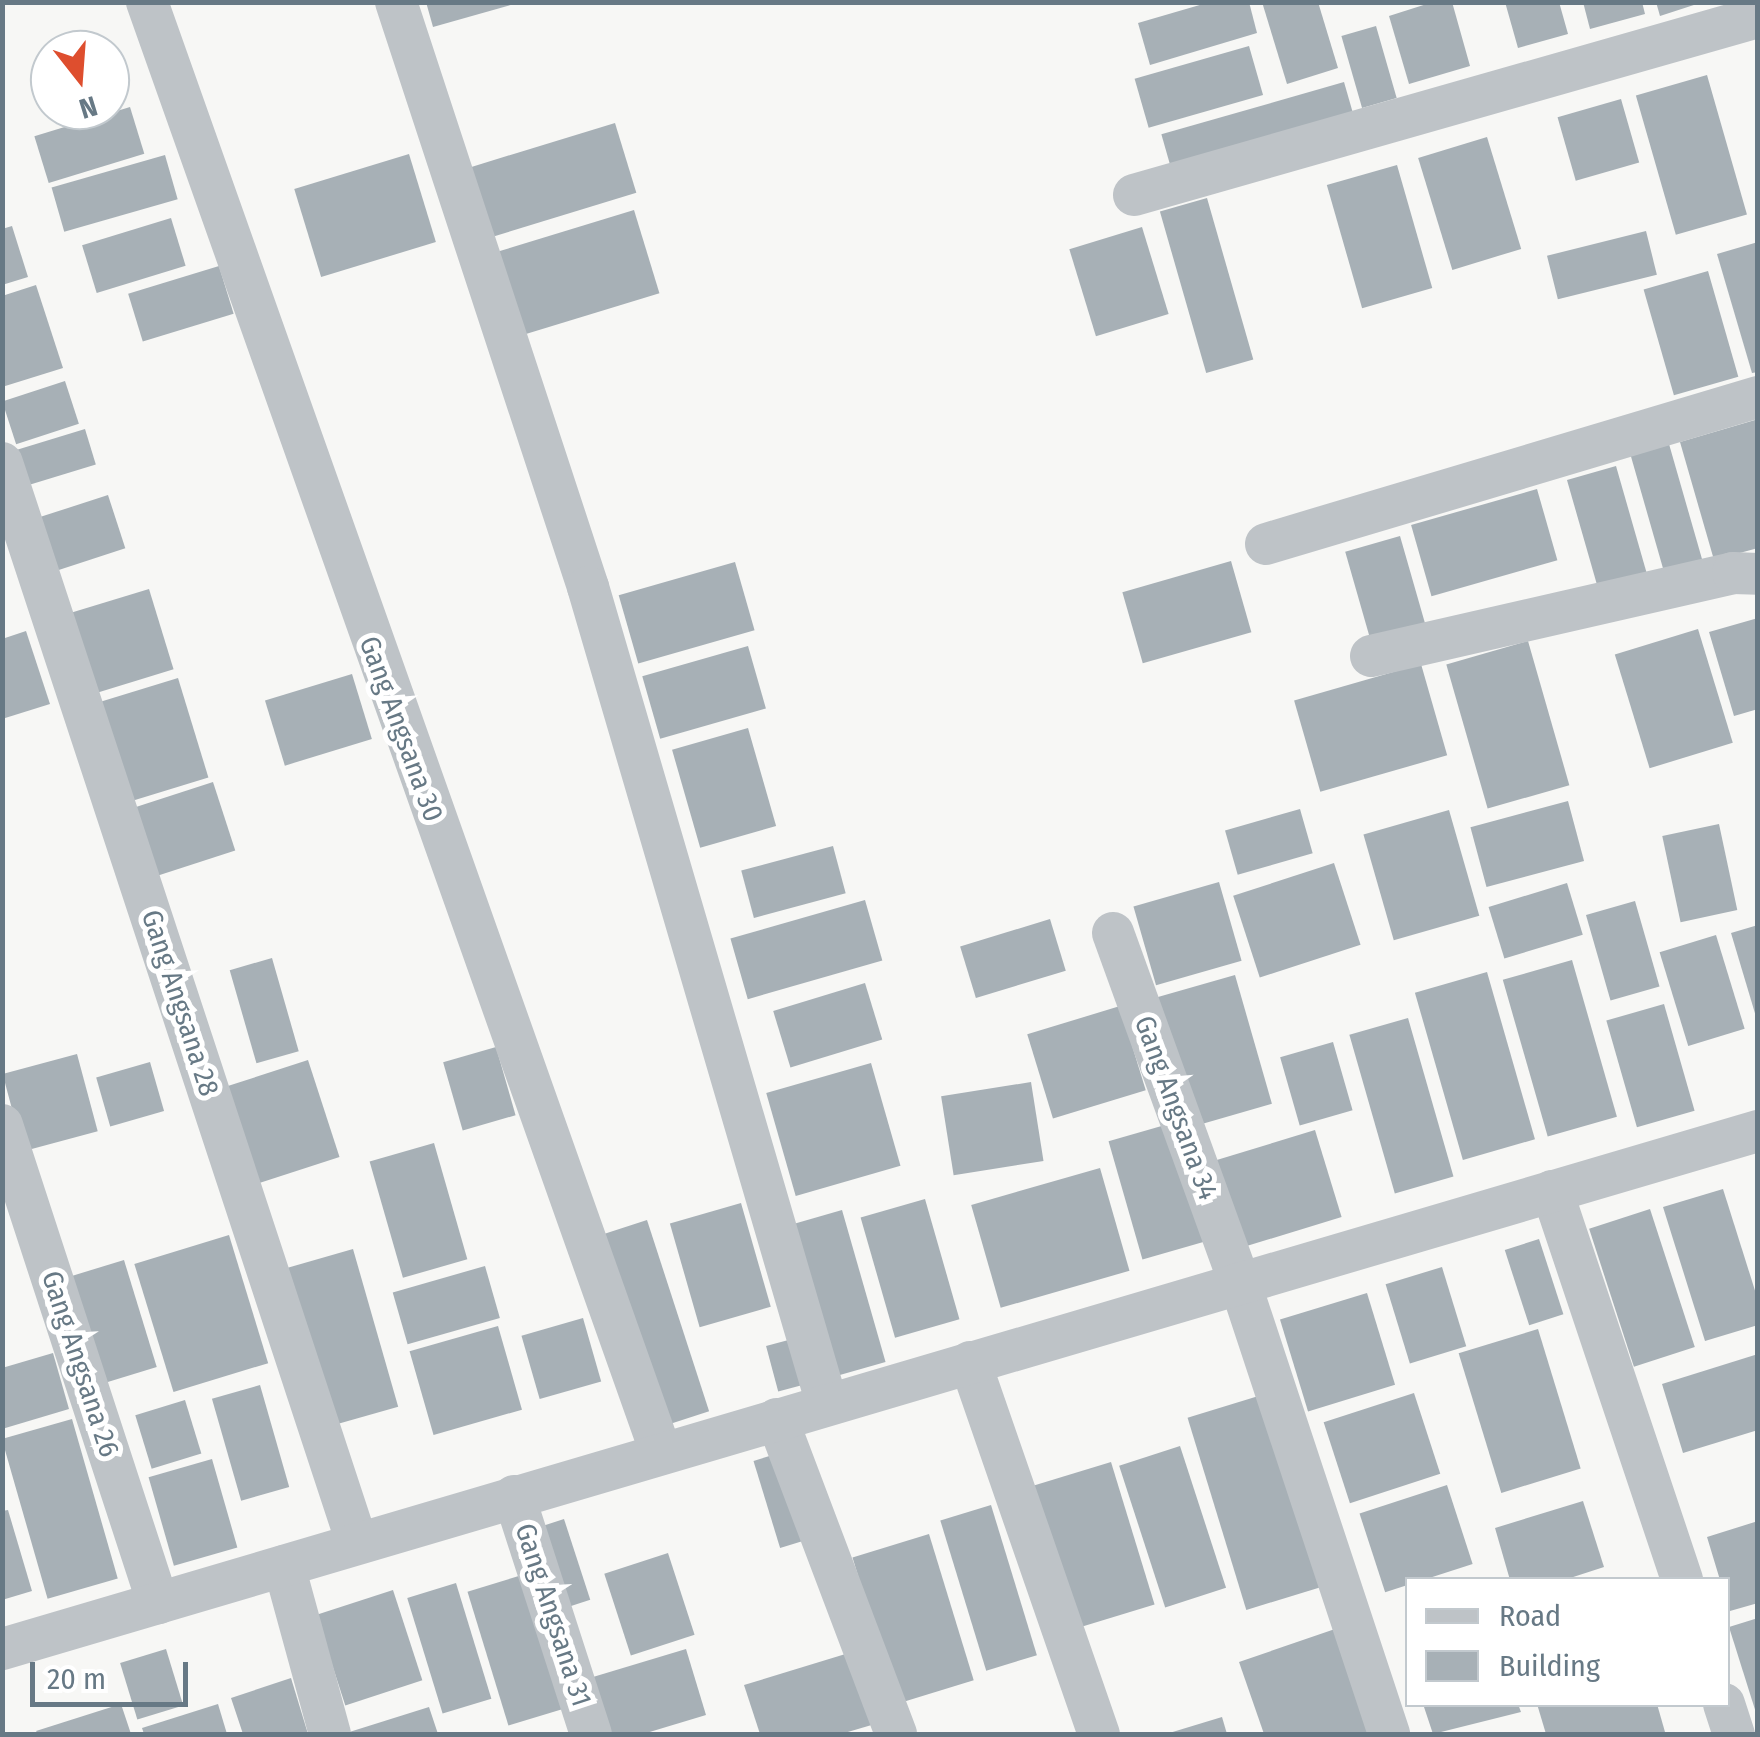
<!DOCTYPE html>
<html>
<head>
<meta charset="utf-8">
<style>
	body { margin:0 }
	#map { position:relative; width:1760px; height:1737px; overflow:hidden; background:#f7f7f5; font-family:"Fira Sans Condensed",sans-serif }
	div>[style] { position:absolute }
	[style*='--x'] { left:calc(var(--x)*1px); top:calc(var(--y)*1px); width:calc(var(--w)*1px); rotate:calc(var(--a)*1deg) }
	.building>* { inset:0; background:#a7b0b6; transform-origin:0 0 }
	.street>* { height:42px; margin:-21px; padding:0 21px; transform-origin:21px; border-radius:21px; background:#bec3c7 }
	span { translate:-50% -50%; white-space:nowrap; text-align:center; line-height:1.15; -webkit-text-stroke:10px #fff; paint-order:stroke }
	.street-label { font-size:28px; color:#677985 }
	.frame { position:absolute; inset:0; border:5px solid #677985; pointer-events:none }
	.legend { position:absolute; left:1405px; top:1577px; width:325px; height:130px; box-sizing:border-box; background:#fff; border:2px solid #c2c9ce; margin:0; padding:12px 18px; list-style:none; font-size:30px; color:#677985 }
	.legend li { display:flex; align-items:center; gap:20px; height:50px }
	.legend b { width:50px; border:2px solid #c2c9ce }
	.north { position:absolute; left:30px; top:30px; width:100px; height:100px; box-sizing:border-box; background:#fff; border:2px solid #c2c9ce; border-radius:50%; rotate:163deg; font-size:28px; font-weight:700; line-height:40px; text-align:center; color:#677985 }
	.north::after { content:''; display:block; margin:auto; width:35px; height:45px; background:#de4e2e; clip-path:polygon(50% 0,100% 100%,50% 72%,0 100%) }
	.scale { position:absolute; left:30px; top:1662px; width:158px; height:45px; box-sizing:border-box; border:5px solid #677985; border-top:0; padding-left:12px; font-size:30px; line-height:35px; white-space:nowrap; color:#677985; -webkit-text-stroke:8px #fff; paint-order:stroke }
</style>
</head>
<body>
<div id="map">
	<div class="building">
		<i style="clip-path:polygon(426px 2px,514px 2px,514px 4px,433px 27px)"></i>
		<i style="clip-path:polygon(1210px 2px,1249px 2px,1257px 33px,1150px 65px,1138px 23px)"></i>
		<i style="clip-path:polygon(1262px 2px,1318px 2px,1338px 68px,1287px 84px)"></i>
		<i style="clip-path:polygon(1433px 2px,1452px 2px,1470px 66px,1409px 84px,1389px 16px)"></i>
		<i style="clip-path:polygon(1505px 2px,1559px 2px,1568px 34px,1518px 48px)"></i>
		<i style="clip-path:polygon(1583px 2px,1642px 2px,1645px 14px,1590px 29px)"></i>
		<i style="clip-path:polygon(1656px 2px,1699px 2px,1700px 3px,1660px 16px)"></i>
		<i style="left:1376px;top:26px;width:75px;height:36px;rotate:74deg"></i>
		<i style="left:1249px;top:46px;width:51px;height:119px;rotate:74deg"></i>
		<i style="left:1707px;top:75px;width:145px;height:74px;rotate:74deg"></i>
		<i style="left:1344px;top:82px;width:37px;height:190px;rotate:74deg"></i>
		<i style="left:1621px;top:99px;width:66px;height:66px;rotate:74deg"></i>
		<i style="left:130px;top:107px;width:49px;height:100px;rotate:73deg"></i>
		<i style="left:615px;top:123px;width:73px;height:151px;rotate:73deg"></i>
		<i style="left:1487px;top:137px;width:117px;height:72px;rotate:73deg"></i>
		<i style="left:409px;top:154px;width:92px;height:120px;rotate:73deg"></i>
		<i style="left:165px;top:155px;width:46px;height:118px;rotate:74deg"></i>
		<i style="left:1397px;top:165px;width:128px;height:73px;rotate:74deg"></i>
		<i style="left:1207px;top:198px;width:168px;height:49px;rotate:74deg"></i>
		<i style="left:634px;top:210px;width:87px;height:149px;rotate:73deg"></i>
		<i style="left:171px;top:218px;width:50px;height:93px;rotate:73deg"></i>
		<i style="clip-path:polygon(12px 226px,28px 277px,2px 285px,2px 229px)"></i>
		<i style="left:1142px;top:227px;width:91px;height:76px;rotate:73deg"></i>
		<i style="left:1646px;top:231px;width:45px;height:102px;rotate:76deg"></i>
		<i style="clip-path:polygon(1758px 242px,1758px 372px,1752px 373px,1717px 254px)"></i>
		<i style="left:219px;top:266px;width:50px;height:95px;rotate:73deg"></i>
		<i style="left:1708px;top:271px;width:110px;height:67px;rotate:74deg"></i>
		<i style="clip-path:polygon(36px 285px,63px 368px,2px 387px,2px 296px)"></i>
		<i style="left:65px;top:381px;width:45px;height:66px;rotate:72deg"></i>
		<i style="clip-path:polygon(1755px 420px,1758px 548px,1714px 560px,1680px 442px)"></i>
		<i style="left:85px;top:429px;width:37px;height:77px;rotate:73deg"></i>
		<i style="left:1669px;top:444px;width:126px;height:40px;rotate:74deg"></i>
		<i style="left:1616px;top:466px;width:125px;height:51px;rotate:74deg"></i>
		<i style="left:1537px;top:489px;width:74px;height:131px;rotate:74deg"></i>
		<i style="left:108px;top:495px;width:56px;height:74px;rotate:72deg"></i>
		<i style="left:1400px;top:536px;width:99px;height:57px;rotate:74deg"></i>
		<i style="left:1231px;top:561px;width:74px;height:113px;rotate:74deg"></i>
		<i style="left:735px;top:562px;width:71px;height:121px;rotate:74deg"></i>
		<i style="left:149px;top:589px;width:84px;height:85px;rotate:73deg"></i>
		<i style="clip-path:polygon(1758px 618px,1758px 709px,1734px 716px,1709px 632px)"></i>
		<i style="left:1698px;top:629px;width:119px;height:87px;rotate:73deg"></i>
		<i style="clip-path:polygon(26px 631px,50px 704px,2px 719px,2px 639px)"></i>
		<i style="left:1528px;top:641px;width:150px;height:85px;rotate:74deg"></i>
		<i style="left:748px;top:646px;width:65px;height:110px;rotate:74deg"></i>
		<i style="left:1421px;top:664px;width:95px;height:132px;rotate:74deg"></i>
		<i style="left:352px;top:674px;width:68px;height:91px;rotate:73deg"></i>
		<i style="left:178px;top:678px;width:104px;height:81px;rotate:73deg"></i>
		<i style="left:748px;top:728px;width:102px;height:79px;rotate:74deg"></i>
		<i style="left:213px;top:782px;width:72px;height:81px;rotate:72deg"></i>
		<i style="left:1568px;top:801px;width:62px;height:101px;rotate:75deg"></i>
		<i style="left:1300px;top:809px;width:46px;height:78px;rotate:74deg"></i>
		<i style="left:1449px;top:810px;width:110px;height:89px;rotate:74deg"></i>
		<i style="left:1719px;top:824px;width:88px;height:58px;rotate:78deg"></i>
		<i style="left:833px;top:846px;width:49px;height:95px;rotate:75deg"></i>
		<i style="left:1334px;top:863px;width:86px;height:106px;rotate:72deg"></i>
		<i style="left:1219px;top:882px;width:82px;height:89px;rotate:74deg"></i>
		<i style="left:1567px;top:883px;width:54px;height:82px;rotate:73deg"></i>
		<i style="left:865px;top:900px;width:63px;height:140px;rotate:74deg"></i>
		<i style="left:1635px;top:901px;width:89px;height:51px;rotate:74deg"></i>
		<i style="left:1050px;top:919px;width:54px;height:94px;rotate:73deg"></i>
		<i style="clip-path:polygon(1758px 925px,1758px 1020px,1757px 1020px,1731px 933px)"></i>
		<i style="left:1716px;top:935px;width:98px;height:59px;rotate:73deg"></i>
		<i style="left:272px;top:958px;width:97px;height:44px;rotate:74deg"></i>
		<i style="left:1572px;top:960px;width:163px;height:72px;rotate:74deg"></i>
		<i style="left:1487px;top:972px;width:174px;height:75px;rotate:74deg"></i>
		<i style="left:1235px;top:975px;width:134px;height:81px;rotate:74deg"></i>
		<i style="left:865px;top:983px;width:59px;height:96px;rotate:73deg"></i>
		<i style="left:1664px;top:1004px;width:111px;height:60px;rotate:74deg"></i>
		<i style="left:1120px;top:1006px;width:88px;height:97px;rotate:73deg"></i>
		<i style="left:1408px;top:1018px;width:165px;height:61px;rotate:74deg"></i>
		<i style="left:1333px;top:1042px;width:71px;height:55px;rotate:74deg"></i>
		<i style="left:496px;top:1047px;width:71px;height:55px;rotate:74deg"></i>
		<i style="left:77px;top:1054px;width:80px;height:77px;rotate:75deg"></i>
		<i style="left:308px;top:1060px;width:102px;height:90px;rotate:72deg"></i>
		<i style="left:150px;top:1062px;width:51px;height:56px;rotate:74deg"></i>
		<i style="left:871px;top:1063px;width:107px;height:109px;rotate:74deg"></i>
		<i style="left:1031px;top:1082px;width:80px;height:91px;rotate:81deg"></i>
		<i style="left:1172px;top:1123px;width:123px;height:66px;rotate:74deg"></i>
		<i style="left:1315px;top:1130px;width:91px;height:107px;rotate:73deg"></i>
		<i style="left:434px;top:1143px;width:121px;height:67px;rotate:74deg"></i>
		<i style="left:1100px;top:1168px;width:107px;height:134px;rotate:74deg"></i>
		<i style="clip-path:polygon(1723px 1189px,1758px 1300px,1758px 1325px,1705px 1341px,1663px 1207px)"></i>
		<i style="left:925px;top:1199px;width:125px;height:67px;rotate:74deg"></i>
		<i style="left:741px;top:1203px;width:108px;height:74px;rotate:74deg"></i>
		<i style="left:1650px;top:1209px;width:145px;height:64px;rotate:72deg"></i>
		<i style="left:842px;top:1210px;width:158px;height:64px;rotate:74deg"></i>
		<i style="left:647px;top:1220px;width:201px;height:55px;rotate:72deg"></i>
		<i style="left:229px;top:1235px;width:134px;height:99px;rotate:73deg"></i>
		<i style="left:1539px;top:1239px;width:79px;height:36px;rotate:72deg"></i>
		<i style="left:353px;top:1249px;width:164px;height:76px;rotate:74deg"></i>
		<i style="left:124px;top:1260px;width:112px;height:64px;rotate:73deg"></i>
		<i style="left:485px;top:1266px;width:54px;height:96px;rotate:74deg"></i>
		<i style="left:1442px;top:1267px;width:83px;height:59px;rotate:73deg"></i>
		<i style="left:1367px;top:1293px;width:96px;height:91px;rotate:73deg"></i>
		<i style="left:583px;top:1318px;width:66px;height:64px;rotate:74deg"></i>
		<i style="left:498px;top:1326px;width:87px;height:92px;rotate:74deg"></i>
		<i style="left:1538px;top:1329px;width:146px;height:83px;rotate:73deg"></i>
		<i style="left:796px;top:1338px;width:47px;height:31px;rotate:75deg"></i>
		<i style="clip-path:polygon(53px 1353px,69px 1409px,2px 1429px,2px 1368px)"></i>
		<i style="clip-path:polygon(1758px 1354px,1758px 1430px,1683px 1453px,1662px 1384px)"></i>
		<i style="left:260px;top:1385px;width:106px;height:50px;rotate:74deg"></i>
		<i style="left:1414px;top:1393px;width:85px;height:95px;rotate:72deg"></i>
		<i style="left:1265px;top:1394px;width:201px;height:81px;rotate:73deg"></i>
		<i style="left:185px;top:1400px;width:56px;height:52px;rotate:73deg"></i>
		<i style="left:72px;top:1419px;width:166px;height:73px;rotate:74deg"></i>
		<i style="left:1180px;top:1446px;width:149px;height:64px;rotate:72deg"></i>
		<i style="left:786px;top:1451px;width:91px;height:34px;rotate:73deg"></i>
		<i style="left:212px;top:1459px;width:92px;height:66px;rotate:74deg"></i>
		<i style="left:1111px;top:1462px;width:149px;height:84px;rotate:73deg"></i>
		<i style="left:1447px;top:1485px;width:83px;height:92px;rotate:72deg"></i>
		<i style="clip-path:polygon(1583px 1501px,1604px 1567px,1564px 1580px,1510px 1580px,1495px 1528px)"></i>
		<i style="left:991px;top:1505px;width:157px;height:53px;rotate:73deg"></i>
		<i style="clip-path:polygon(8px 1510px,32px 1591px,2px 1600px,2px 1511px)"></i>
		<i style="left:564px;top:1519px;width:85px;height:38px;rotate:72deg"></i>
		<i style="clip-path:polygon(1758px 1521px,1758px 1603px,1730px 1611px,1728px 1580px,1720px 1580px,1707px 1537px)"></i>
		<i style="left:929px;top:1534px;width:153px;height:80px;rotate:73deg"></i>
		<i style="left:668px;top:1553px;width:86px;height:67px;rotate:72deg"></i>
		<i style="left:522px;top:1575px;width:140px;height:57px;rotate:73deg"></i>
		<i style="left:456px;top:1583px;width:121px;height:51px;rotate:73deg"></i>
		<i style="left:393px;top:1590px;width:95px;height:81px;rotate:72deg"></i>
		<i style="clip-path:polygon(1758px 1618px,1758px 1716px,1757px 1716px,1729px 1627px)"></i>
		<i style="clip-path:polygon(1335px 1629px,1371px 1734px,1264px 1734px,1239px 1662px)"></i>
		<i style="left:166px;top:1649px;width:59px;height:48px;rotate:73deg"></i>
		<i style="clip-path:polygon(686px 1649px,706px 1715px,643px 1734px,611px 1734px,593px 1677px)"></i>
		<i style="clip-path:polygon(852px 1652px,875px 1724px,841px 1734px,760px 1734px,744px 1685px)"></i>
		<i style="clip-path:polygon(291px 1678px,308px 1734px,243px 1734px,231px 1698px)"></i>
		<i style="clip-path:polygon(121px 1704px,131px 1734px,38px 1734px,36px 1731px)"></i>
		<i style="clip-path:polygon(218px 1704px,227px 1734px,144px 1734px,142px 1728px)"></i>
		<i style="clip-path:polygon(1423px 1704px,1518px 1704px,1521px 1712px,1433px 1734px)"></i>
		<i style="clip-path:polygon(1537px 1704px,1657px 1704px,1665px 1732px,1546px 1734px)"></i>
		<i style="clip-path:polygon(429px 1707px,438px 1734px,343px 1734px)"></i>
		<i style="clip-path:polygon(1222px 1717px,1227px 1734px,1166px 1734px)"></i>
	</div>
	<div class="street">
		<i style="--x:147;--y:2;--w:1539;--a:70.49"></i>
		<i style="--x:396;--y:2;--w:616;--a:71.83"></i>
		<i style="--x:588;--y:587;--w:851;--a:73.69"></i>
		<i style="--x:1134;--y:195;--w:649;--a:-15.92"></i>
		<i style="--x:2;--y:463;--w:1137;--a:71.8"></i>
		<i style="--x:1266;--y:544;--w:513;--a:-16.64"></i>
		<i style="--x:1371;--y:656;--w:371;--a:-12.9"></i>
		<i style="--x:1733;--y:573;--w:25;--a:2"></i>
		<i style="--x:1113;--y:933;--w:372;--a:70.1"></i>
		<i style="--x:1240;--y:1283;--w:475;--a:71.7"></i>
		<i style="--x:2;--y:1125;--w:503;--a:71.93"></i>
		<i style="--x:1552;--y:1191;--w:410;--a:71.5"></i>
		<i style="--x:970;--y:1362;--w:394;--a:70.9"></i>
		<i style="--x:777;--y:1419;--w:337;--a:69.3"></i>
		<i style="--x:514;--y:1496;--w:250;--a:72.1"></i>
		<i style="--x:284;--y:1566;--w:174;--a:74.7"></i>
		<i style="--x:2;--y:1649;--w:1831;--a:-16.44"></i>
		<i style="--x:1724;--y:1704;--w:32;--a:72"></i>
	</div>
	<div class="street-label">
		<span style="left:401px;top:729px;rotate:70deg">Gang Angsana 30</span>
		<span style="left:180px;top:1003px;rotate:72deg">Gang Angsana 28</span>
		<span style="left:1176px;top:1108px;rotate:70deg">Gang Angsana 34</span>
		<span style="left:80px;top:1364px;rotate:72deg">Gang Angsana 26</span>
		<span style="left:553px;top:1615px;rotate:72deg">Gang Angsana 31</span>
	</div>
	<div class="frame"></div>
	<ul class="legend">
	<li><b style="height:12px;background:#bec3c7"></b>Road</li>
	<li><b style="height:28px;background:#a7b0b6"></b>Building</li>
	</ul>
	<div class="north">N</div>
	<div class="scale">20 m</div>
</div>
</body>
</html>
